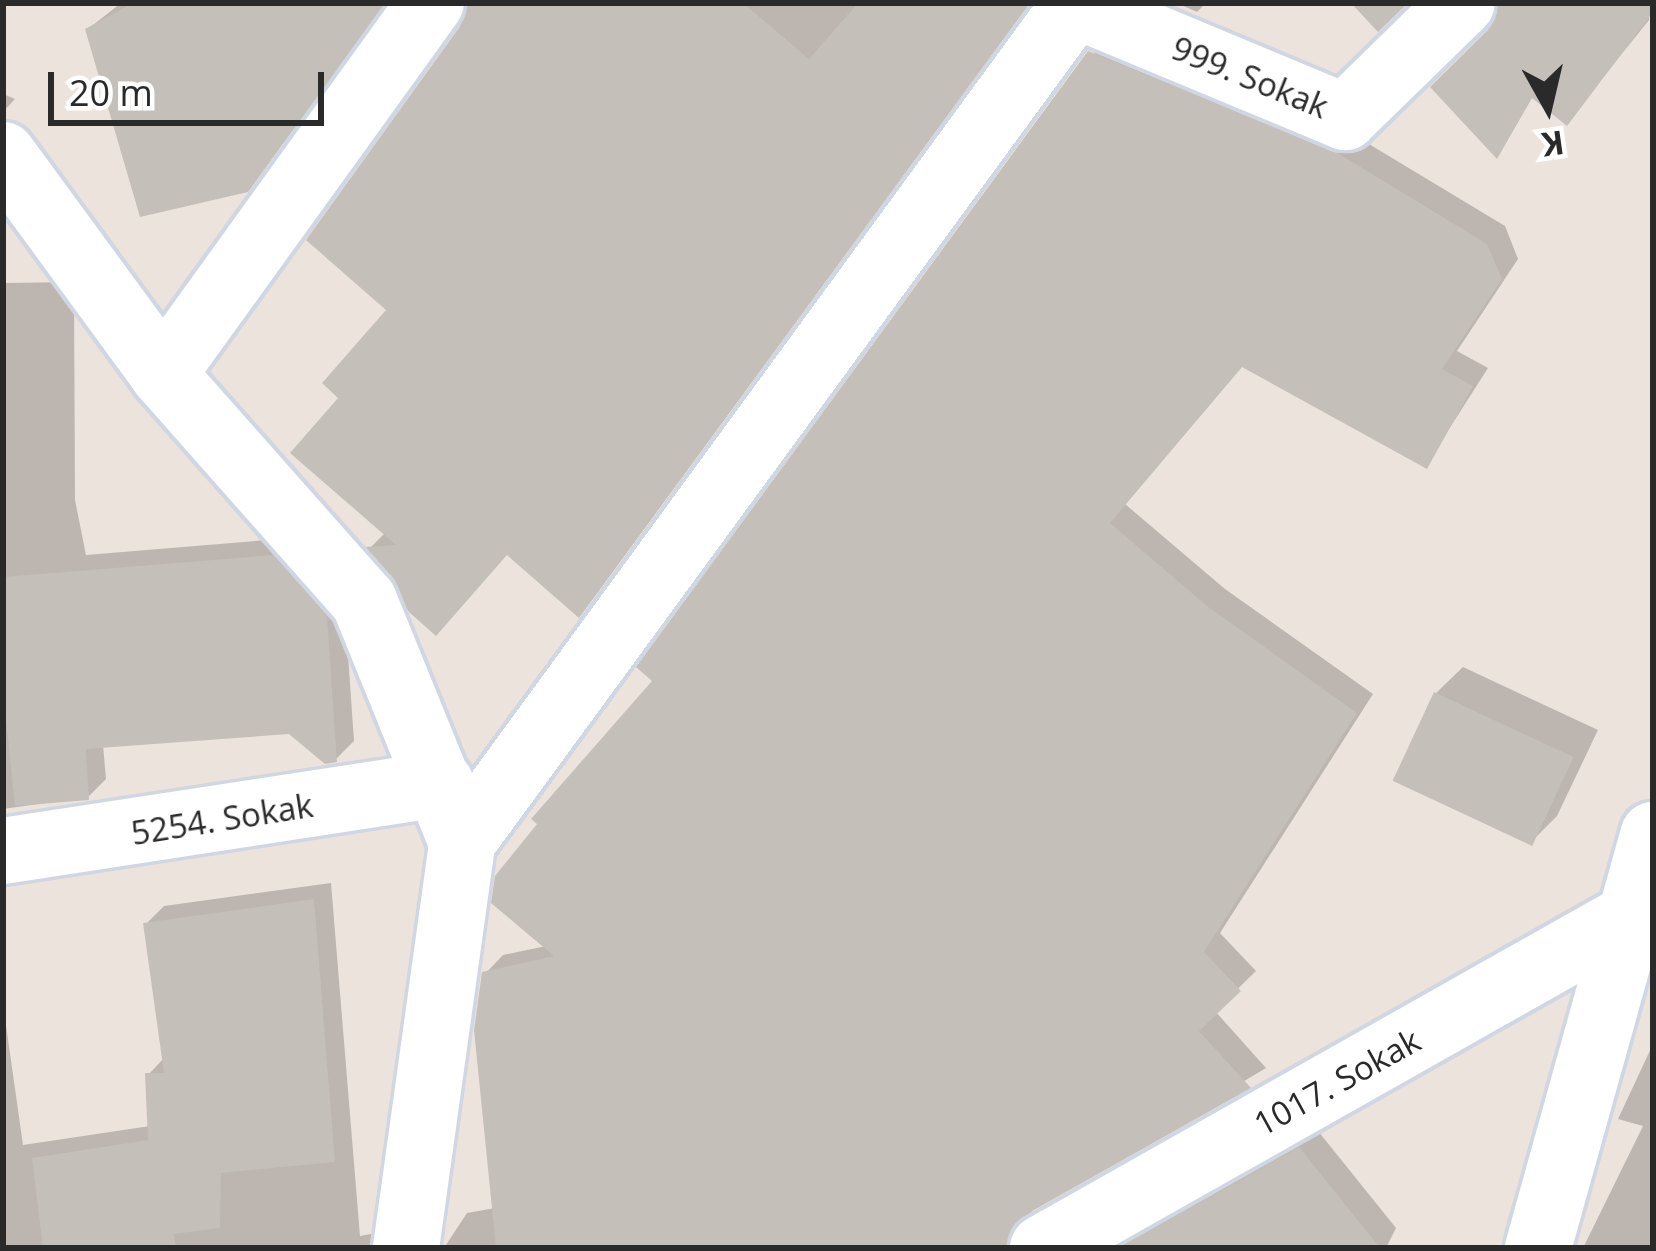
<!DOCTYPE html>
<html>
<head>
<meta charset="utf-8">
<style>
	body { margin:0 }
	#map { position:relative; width:1656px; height:1251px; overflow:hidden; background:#ece3dc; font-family:"Open Sans",sans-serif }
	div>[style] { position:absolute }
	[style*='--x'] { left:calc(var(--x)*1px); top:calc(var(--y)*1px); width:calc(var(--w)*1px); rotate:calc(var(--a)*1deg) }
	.shadow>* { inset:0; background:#0003 }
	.building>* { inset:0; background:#c4bfb8; transform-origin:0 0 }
	.roads { filter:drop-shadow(3px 0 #d1d6e3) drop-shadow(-3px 0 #d1d6e3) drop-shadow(0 3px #d1d6e3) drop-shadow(0 -3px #d1d6e3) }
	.minor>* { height:66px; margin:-33px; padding:0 33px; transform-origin:33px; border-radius:33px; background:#fff }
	span { translate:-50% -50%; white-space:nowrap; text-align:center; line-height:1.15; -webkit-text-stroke:10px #fff; paint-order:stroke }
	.street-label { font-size:33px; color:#2a2a2a }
	.frame { position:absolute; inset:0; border:6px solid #2a2a2a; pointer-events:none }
	.north { position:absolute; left:1488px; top:48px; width:120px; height:120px; -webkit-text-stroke:9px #fff; paint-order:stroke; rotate:172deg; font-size:33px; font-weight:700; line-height:48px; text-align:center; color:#2a2a2a }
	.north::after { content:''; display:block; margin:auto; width:42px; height:54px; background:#2a2a2a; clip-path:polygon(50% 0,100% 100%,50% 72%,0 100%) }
	.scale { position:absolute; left:48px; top:72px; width:276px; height:54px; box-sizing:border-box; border:6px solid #2a2a2a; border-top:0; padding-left:15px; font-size:36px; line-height:42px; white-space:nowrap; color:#2a2a2a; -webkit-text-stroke:9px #fff; paint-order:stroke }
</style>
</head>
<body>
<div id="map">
	<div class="shadow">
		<i style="clip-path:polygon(121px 3px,391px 3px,247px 189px,88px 29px)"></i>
		<i style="clip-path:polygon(466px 3px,1028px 3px,579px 614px,508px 552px,370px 548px,386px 532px,342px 398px,390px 310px)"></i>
		<i style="clip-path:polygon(1177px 3px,1206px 3px,1197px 12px)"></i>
		<i style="clip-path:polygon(1555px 3px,1648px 3px,1649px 20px,1567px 122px)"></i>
		<i style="clip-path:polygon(1108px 34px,1354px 135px,1505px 226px,1518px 259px,1457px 351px,1488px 368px,1426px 465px,1244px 364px,1125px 504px,1225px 589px,1373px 694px,1220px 933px,1256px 971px,1215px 1011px,1266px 1068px,1034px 1207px,1022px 1229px,1033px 1248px,444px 1248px,467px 1213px,495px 1208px,485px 974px,503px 955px,546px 946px,656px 681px)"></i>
		<i style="clip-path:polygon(3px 94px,15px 99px,3px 112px)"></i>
		<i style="clip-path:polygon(74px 282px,75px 500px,86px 555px,291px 538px,344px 597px,354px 741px,336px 759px,290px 731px,103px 745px,106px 779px,88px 797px,3px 809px,3px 283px)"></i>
		<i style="clip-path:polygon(1463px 667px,1598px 730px,1557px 816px,1531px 842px,1436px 693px)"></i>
		<i style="clip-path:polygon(331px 883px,360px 1236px,387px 1231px,395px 1248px,3px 1248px,3px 1004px,23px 1145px,150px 1126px,148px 1075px,165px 1057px,146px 924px,164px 906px)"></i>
		<i style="clip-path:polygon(1653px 1044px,1653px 1248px,1583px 1248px,1643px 1126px,1618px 1119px)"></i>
		<i style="clip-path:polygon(1318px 1131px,1396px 1228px,1386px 1248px,1110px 1248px)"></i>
	</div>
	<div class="building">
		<i style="clip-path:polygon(133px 3px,385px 3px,248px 192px,140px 217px,85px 29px)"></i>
		<i style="clip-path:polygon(468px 3px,743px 3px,809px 59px,858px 3px,1030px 3px,579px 618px,507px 555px,436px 636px,409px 612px,366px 547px,396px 545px,290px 453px,338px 398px,322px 383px,386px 310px,306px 240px,461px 25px)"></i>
		<i style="clip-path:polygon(1351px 3px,1408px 3px,1378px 32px)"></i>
		<i style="clip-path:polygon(1498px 3px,1653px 3px,1653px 12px,1567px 126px,1532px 98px,1497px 159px,1430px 87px,1488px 30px)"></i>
		<i style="clip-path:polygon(1088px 51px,1336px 152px,1487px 244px,1502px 279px,1442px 369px,1473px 386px,1427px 469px,1242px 367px,1110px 523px,1207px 606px,1357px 713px,1204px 952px,1241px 991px,1199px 1031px,1251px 1088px,1025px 1215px,1006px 1248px,496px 1248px,474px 1030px,482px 972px,554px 956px,491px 903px,495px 876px,537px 824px,531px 819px,652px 681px,636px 667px)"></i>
		<i style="clip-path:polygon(273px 555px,327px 616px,337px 762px,325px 764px,289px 734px,86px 749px,89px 800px,15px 806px,3px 690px,3px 577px)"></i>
		<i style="left:1434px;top:692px;width:154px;height:98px;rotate:25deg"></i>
		<i style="clip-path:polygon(314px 899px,335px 1162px,221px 1173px,220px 1228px,174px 1234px,176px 1248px,43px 1248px,32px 1158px,148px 1140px,145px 1073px,164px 1073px,143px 923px)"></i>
		<i style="clip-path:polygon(1299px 1147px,1380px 1248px,1119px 1248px)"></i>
	</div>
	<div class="roads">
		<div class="minor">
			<i style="--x:1071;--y:3;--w:297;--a:22.6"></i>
			<i style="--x:1345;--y:117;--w:163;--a:-44.3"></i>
			<i style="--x:3;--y:155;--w:271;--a:53.8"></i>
			<i style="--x:163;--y:374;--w:303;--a:48.5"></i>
			<i style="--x:364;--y:601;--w:260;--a:67.9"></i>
			<i style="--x:163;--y:374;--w:458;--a:-54.2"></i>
			<i style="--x:3;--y:851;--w:443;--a:-8.7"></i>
			<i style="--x:406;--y:1248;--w:410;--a:-82.1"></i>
			<i style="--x:462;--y:842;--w:1040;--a:-53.8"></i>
			<i style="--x:1043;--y:1248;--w:675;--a:-29.45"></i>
			<i style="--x:1538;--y:1248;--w:429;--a:-74.4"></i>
		</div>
	</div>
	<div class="street-label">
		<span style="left:1250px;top:77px;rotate:22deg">999. Sokak</span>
		<span style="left:222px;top:819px;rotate:-9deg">5254. Sokak</span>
		<span style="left:1337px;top:1082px;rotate:-29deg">1017. Sokak</span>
	</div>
	<div class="frame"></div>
	<div class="north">K</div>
	<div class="scale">20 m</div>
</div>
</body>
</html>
